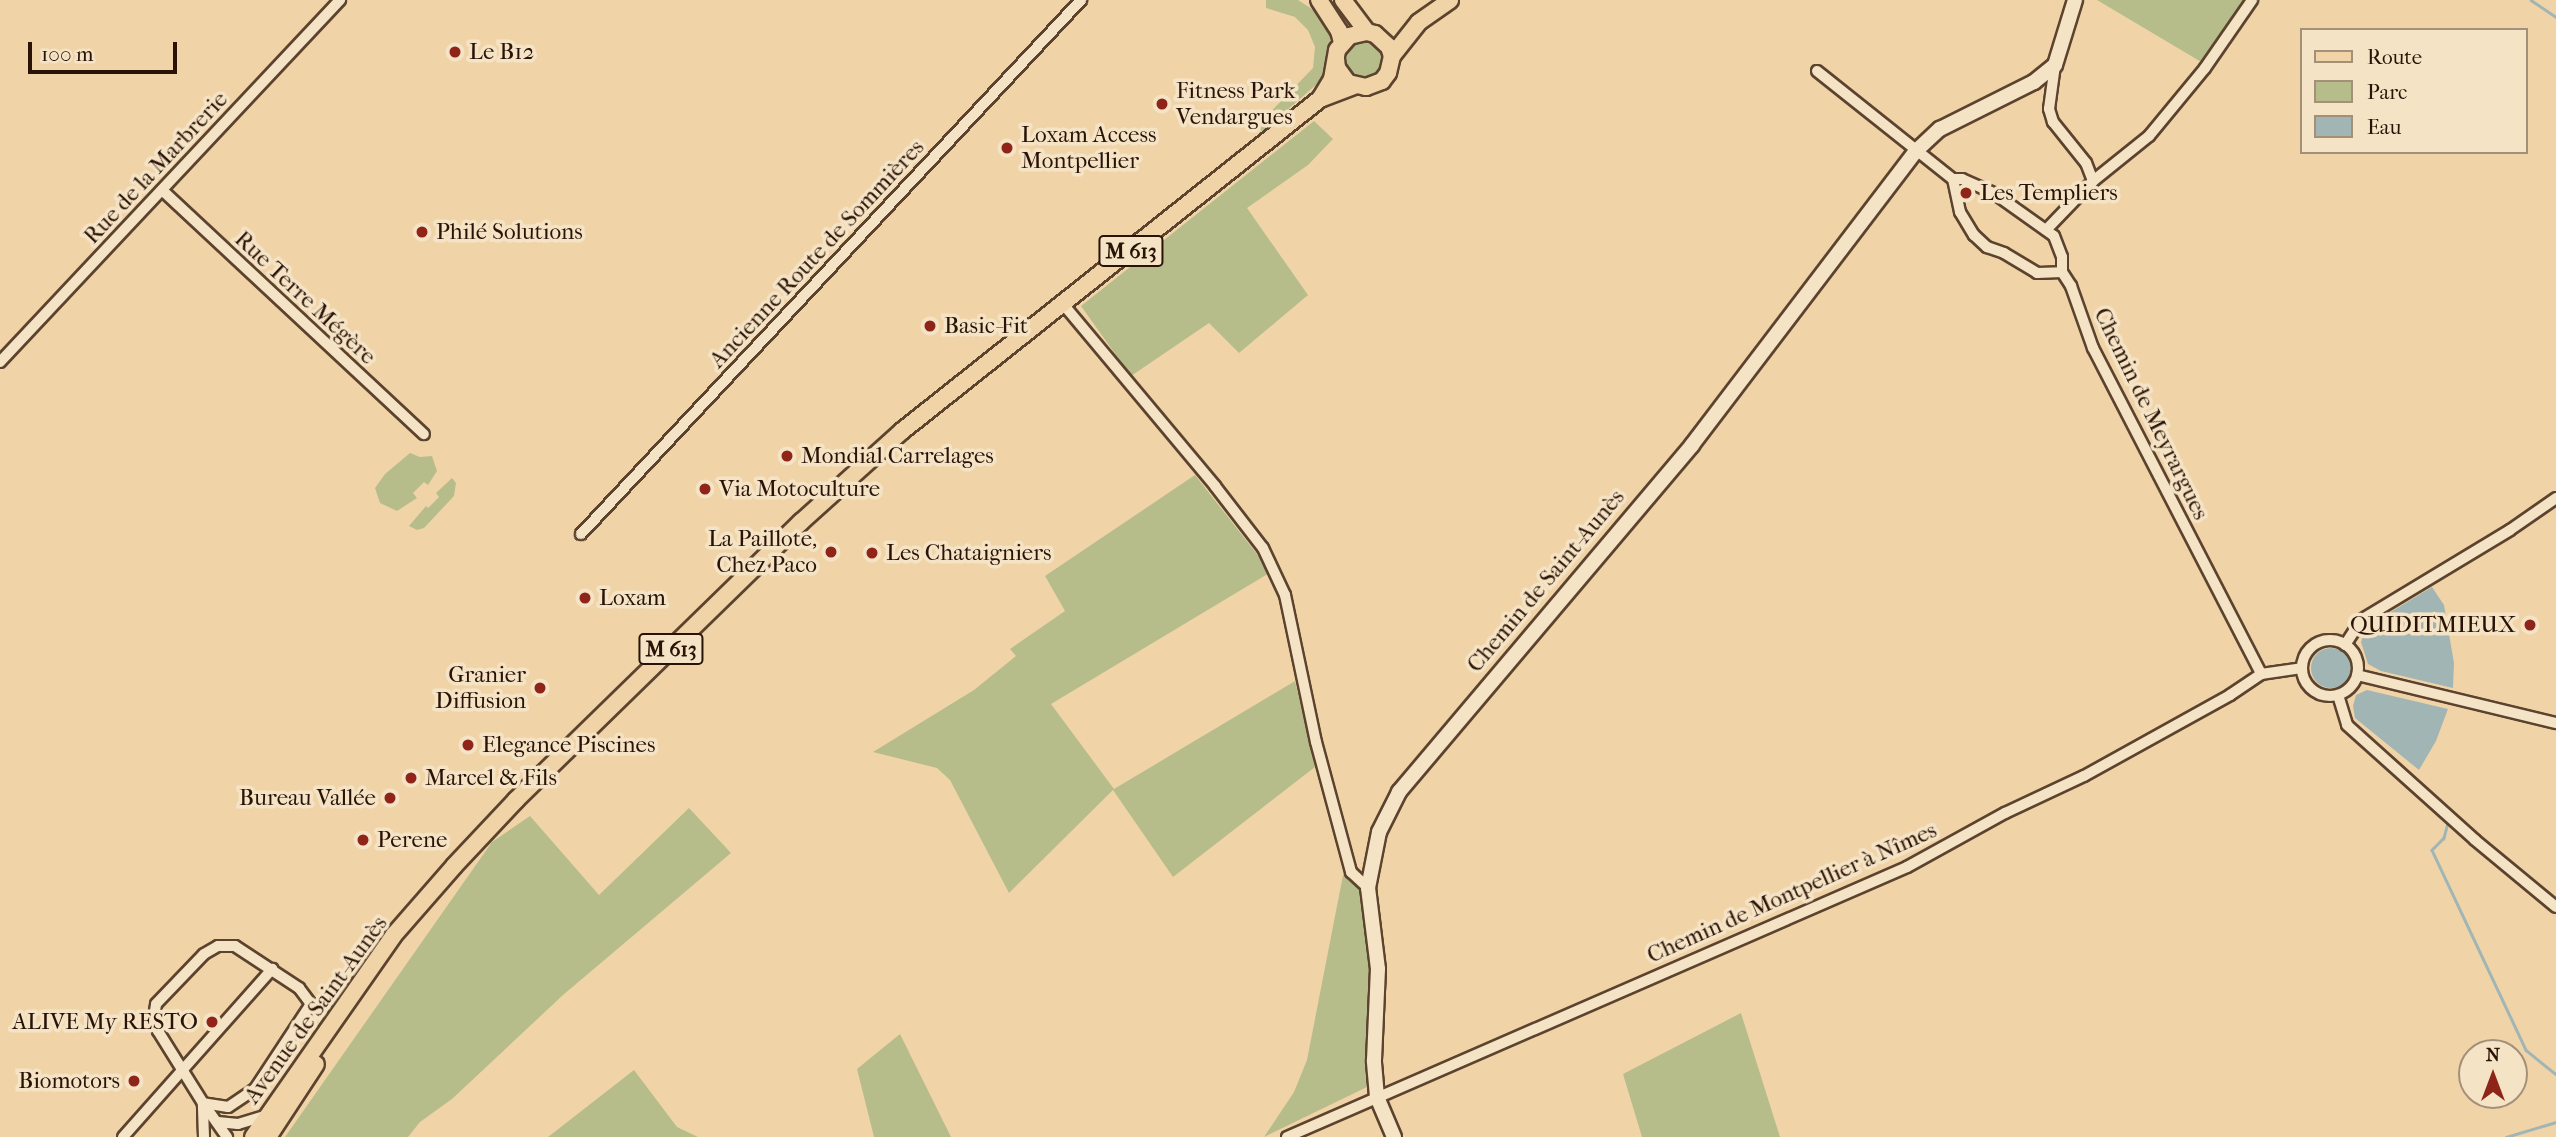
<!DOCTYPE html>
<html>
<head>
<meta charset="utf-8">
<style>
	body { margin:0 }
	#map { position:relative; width:2556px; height:1137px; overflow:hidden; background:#f0d4a8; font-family:"IM FELL French Canon",serif }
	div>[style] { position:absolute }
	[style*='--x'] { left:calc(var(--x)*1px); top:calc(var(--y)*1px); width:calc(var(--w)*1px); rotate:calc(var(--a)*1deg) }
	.green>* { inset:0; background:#b6bd8a }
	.round { border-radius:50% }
	.water>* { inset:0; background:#a1b5b5 }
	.stream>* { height:2.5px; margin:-1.25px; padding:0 1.25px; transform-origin:1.25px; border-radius:1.25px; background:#a1b5b5 }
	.roads { filter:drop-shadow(2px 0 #5c432e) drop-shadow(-2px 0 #5c432e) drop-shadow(0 2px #5c432e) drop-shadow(0 -2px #5c432e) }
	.street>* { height:10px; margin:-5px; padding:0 5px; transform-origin:5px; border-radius:5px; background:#f5e3c6 }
	.street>.ring { margin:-5px; padding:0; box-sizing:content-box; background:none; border:10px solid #f5e3c6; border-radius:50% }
	.secondary>* { height:14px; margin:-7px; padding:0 7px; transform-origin:7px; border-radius:7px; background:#f5e3c6 }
	.primary>* { height:16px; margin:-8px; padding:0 8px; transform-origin:8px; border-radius:8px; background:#f0d4a8 }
	.dots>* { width:19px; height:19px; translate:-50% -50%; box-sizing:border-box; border:4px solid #f5e3c6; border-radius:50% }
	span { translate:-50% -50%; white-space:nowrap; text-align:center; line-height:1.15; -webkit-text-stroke:7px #f5e3c6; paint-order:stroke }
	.shield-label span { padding:2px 5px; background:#f5e3c6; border:2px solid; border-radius:5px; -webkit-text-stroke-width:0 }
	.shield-label { font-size:21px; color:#2a1306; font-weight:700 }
	.poi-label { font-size:23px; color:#2a1306 }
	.left { translate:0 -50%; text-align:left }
	.right { translate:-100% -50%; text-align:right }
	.street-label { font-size:23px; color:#2a1306 }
	.legend { position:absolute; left:2300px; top:28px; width:228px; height:126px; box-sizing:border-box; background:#f5e3c6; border:2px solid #a49079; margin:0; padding:9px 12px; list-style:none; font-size:21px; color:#2a1306 }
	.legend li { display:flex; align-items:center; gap:14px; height:35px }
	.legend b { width:35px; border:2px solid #a49079 }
	.north { position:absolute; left:2458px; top:1039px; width:70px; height:70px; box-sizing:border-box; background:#f5e3c6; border:2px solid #a49079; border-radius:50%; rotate:0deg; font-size:19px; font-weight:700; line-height:28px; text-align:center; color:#2a1306 }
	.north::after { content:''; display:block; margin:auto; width:24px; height:32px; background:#8f2418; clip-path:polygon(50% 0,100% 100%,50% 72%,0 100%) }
	.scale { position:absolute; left:28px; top:42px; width:149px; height:32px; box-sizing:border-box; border:4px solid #2a1306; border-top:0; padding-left:9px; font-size:21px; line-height:24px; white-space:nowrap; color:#2a1306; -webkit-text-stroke:5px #f5e3c6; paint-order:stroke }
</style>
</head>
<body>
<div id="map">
	<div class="green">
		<i style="clip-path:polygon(1266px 0,1298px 0,1315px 11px,1330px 36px,1330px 60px,1325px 77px,1262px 132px,1258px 125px,1313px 68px,1315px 47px,1308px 30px,1295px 17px,1266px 8px)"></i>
		<i style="clip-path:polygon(2097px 0,2245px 0,2203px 63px)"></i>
		<i class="round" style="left:1345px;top:39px;width:40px;height:40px"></i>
		<i style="clip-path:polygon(1314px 121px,1333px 139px,1308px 165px,1247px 208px,1308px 295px,1239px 353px,1209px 323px,1131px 376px,1081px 306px)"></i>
		<i style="clip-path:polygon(410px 453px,420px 457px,432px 456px,437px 471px,428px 485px,424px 482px,413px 493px,417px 498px,397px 511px,380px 503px,375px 488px,385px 474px)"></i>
		<i style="clip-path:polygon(1195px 475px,1271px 572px,1051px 704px,1114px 789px,1295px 681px,1315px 767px,1173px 877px,1113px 790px,1009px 893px,950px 780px,937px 768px,873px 752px,974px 690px,1016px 656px,1010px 649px,1065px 611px,1045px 576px)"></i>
		<i style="clip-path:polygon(452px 478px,456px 483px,454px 496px,424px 528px,417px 530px,409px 526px,426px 506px,428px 508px,439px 497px,436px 493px)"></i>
		<i style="clip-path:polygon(689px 808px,731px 853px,563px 995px,452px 1099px,420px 1122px,408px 1137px,285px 1137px,492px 842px,530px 816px,599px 895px)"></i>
		<i style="clip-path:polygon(1344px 870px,1361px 890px,1371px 967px,1367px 1087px,1264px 1137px,1294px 1092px,1307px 1060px)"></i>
		<i style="clip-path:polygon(1741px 1013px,1780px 1137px,1642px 1137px,1623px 1074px)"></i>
		<i style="clip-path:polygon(900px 1034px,951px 1137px,874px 1137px,857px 1069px)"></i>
		<i style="clip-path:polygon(634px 1070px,677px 1127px,698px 1137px,548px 1137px)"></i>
	</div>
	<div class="water">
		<i style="clip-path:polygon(2432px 587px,2444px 605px,2454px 663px,2453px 688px,2381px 671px,2368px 664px,2361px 642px,2366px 627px)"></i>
		<i class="round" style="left:2311px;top:648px;width:40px;height:40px"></i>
		<i style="clip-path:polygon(2367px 690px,2448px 709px,2436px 741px,2419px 770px,2355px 718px,2353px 706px,2356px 695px)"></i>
	</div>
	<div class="stream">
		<i style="--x:2531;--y:0;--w:30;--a:34"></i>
		<i style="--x:2448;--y:823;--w:16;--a:105"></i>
		<i style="--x:2444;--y:838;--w:17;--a:135"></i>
		<i style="--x:2432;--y:850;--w:221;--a:64.8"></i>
		<i style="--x:2526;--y:1050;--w:38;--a:39"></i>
		<i style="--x:2506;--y:1137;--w:52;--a:-16.7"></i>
	</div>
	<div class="roads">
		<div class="street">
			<i style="--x:1817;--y:71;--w:174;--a:38.5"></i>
			<i style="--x:1953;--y:179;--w:34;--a:78"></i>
			<i style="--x:1960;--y:212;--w:27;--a:59"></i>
			<i style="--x:1974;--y:235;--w:18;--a:43"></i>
			<i style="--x:1987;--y:247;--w:18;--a:19"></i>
			<i style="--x:2004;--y:253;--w:39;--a:31"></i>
			<i style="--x:2037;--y:273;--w:25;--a:-2"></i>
			<i style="--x:1953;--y:179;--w:9;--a:0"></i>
			<i style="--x:1962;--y:179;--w:36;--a:24"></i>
			<i style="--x:1995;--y:194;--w:72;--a:35.4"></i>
			<i style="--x:2054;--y:236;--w:22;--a:69"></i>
			<i style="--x:2062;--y:257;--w:15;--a:90"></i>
			<i style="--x:2062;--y:272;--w:17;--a:57"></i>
			<i style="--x:2071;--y:286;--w:66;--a:70.5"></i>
			<i style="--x:2093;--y:348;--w:367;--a:62.7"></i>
			<i style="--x:2093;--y:181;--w:72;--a:-38.8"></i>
			<i style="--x:2149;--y:136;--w:88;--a:-50.5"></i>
			<i style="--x:2205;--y:68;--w:83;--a:-55.3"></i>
			<i style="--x:162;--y:190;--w:358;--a:43"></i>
			<i style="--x:2046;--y:230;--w:68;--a:-46.2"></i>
			<i style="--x:2093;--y:181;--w:19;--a:-111"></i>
			<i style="--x:2086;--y:163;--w:53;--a:-128.8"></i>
			<i style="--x:2053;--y:122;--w:14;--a:-107"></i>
			<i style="--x:2049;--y:109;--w:44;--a:-82.2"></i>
			<i style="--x:1063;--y:304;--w:237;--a:50.1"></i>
			<i style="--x:1215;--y:486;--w:78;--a:52.3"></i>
			<i style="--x:1263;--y:548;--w:52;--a:64.9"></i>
			<i style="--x:1285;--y:595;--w:150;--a:78.1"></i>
			<i style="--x:1316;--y:742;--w:135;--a:74.9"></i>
			<i style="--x:1351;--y:872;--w:23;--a:43"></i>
			<i style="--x:0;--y:362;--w:497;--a:-46.8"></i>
			<i style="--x:581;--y:534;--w:732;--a:-46.88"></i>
			<i class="ring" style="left:2302px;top:640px;width:46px;height:46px"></i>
			<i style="--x:2345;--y:645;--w:30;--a:-57"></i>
			<i style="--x:2361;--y:620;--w:174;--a:-31.1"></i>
			<i style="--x:2510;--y:530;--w:56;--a:-34.8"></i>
			<i style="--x:2357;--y:675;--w:205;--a:13.6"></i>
			<i style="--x:2338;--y:695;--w:31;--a:73"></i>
			<i style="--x:2347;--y:725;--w:172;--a:41.9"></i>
			<i style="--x:2475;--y:840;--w:105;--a:39.6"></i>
			<i style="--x:218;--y:946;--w:17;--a:0"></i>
			<i style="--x:235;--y:946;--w:77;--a:33.3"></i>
			<i style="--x:299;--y:988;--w:20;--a:53"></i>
			<i style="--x:311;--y:1004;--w:102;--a:123.4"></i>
			<i style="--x:255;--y:1089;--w:32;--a:146"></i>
			<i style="--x:228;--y:1107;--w:25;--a:-171"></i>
			<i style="--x:203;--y:1103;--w:85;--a:-122"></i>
			<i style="--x:158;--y:1031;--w:15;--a:-106"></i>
			<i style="--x:154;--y:1017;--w:13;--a:-81"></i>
			<i style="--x:156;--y:1004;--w:69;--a:-46.2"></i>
			<i style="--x:204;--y:954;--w:16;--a:-30"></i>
			<i style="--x:218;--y:1122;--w:20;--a:6"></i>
			<i style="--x:238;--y:1124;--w:31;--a:-17"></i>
			<i style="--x:123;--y:1137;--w:225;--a:-48.4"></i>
			<i style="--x:204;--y:1137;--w:34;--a:-92"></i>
			<i style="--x:203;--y:1103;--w:42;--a:54.8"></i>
			<i style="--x:1287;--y:1137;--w:676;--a:-23.53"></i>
			<i style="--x:1907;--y:867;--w:112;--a:-28.9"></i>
			<i style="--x:2005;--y:813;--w:87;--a:-25.1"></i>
			<i style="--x:2084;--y:776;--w:167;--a:-29"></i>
			<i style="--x:2230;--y:695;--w:37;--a:-34"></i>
			<i style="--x:2261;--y:674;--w:41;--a:-8.3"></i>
		</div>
		<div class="secondary">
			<i style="--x:1394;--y:1137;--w:43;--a:-113"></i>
			<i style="--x:1377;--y:1097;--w:37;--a:-95"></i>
			<i style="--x:1374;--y:1060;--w:91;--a:-87.5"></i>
			<i style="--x:1378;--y:969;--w:82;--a:-97"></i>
			<i style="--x:1368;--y:888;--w:57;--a:-78.9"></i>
			<i style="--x:1379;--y:832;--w:45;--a:-63.4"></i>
			<i style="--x:1399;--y:792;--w:454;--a:-49.8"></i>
			<i style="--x:1692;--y:445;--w:370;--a:-52.7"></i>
			<i style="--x:1916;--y:151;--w:33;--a:-43"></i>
			<i style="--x:1940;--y:129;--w:105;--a:-26.6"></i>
			<i style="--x:2034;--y:82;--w:27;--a:-39"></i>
			<i style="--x:2055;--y:65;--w:68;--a:-72.9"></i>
		</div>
		<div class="primary">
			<i style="--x:1319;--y:0;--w:37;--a:57"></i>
			<i style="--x:1339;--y:31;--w:11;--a:75"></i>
			<i style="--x:1343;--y:0;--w:40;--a:53"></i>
			<i style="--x:1392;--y:56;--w:43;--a:-51.5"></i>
			<i style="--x:1419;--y:22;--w:38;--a:-35"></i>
			<i style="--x:1320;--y:99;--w:23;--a:-59"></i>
			<i style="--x:1332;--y:79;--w:29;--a:-80"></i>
			<i style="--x:1337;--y:50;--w:18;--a:-49"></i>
			<i style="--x:1349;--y:36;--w:18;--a:-13"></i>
			<i style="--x:1367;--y:32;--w:8;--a:14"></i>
			<i style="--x:1375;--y:34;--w:19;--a:43"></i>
			<i style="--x:1389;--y:47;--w:9;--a:72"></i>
			<i style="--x:1392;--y:56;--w:17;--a:103"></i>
			<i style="--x:1388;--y:73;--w:10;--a:127"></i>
			<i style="--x:1382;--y:81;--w:17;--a:159"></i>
			<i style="--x:1366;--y:87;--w:18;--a:-167"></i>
			<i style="--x:1348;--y:83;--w:19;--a:-126"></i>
			<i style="--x:1337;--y:68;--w:9;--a:-96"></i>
			<i style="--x:253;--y:1137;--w:245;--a:-55.1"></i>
			<i style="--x:393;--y:936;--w:93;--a:-48.9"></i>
			<i style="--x:454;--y:866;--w:91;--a:-46.8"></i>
			<i style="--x:516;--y:800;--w:398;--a:-44.3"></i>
			<i style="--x:801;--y:522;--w:136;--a:-42"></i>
			<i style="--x:902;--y:431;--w:534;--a:-38.46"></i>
			<i style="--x:1320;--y:99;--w:36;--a:-21"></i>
			<i style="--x:268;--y:1137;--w:87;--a:-56.7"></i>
		</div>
	</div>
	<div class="dots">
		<i style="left:455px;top:52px;background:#8f2418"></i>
		<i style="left:1162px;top:104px;background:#8f2418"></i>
		<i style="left:1007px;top:148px;background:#8f2418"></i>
		<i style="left:1966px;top:193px;background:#8f2418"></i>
		<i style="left:422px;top:232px;background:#8f2418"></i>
		<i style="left:930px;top:326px;background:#8f2418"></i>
		<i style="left:787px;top:456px;background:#8f2418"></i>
		<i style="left:705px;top:489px;background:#8f2418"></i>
		<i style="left:831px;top:552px;background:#8f2418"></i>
		<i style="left:872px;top:553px;background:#8f2418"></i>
		<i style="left:585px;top:598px;background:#8f2418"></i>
		<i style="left:2530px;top:625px;background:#8f2418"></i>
		<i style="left:540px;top:688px;background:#8f2418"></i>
		<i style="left:468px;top:745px;background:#8f2418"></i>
		<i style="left:411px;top:778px;background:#8f2418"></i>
		<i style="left:390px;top:798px;background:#8f2418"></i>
		<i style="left:363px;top:840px;background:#8f2418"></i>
		<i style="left:212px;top:1022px;background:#8f2418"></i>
		<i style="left:134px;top:1081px;background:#8f2418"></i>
	</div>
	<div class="shield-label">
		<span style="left:1131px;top:251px">M 613</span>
		<span style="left:671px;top:649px">M 613</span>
	</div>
	<div class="poi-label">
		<span class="left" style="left:469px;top:52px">Le B12</span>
		<span class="left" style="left:1176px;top:104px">Fitness Park<br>Vendargues</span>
		<span class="left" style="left:1021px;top:148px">Loxam Access<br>Montpellier</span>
		<span class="left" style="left:1980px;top:193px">Les Templiers</span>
		<span class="left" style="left:436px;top:232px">Philé Solutions</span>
		<span class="left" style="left:944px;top:326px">Basic-Fit</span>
		<span class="left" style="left:801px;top:456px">Mondial Carrelages</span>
		<span class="left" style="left:719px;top:489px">Via Motoculture</span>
		<span class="right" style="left:817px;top:552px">La Paillote,<br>Chez Paco</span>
		<span class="left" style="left:886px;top:553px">Les Chataigniers</span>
		<span class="left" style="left:599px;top:598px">Loxam</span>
		<span class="right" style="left:2516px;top:625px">QUIDITMIEUX</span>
		<span class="right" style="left:526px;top:688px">Granier<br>Diffusion</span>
		<span class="left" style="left:482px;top:745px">Elegance Piscines</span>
		<span class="left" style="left:425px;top:778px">Marcel &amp; Fils</span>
		<span class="right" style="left:376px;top:798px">Bureau Vallée</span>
		<span class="left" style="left:377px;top:840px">Perene</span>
		<span class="right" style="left:198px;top:1022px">ALIVE My RESTO</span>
		<span class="right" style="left:120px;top:1081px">Biomotors</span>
	</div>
	<div class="street-label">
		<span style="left:156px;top:168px;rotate:-47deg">Rue de la Marbrerie</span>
		<span style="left:817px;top:254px;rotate:-47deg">Ancienne Route de Sommières</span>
		<span style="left:305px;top:298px;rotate:43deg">Rue Terre Mégère</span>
		<span style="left:2151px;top:414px;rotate:64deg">Chemin de Meyrargues</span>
		<span style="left:1546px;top:581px;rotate:-50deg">Chemin de Saint-Aunès</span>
		<span style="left:1792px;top:893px;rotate:-24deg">Chemin de Montpellier à Nîmes</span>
		<span style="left:316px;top:1010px;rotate:-54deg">Avenue de Saint-Aunès</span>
	</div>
	<ul class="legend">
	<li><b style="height:9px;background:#f0d4a8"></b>Route</li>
	<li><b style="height:19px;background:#b6bd8a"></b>Parc</li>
	<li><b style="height:19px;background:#a1b5b5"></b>Eau</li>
	</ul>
	<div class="north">N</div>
	<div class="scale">100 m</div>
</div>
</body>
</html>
